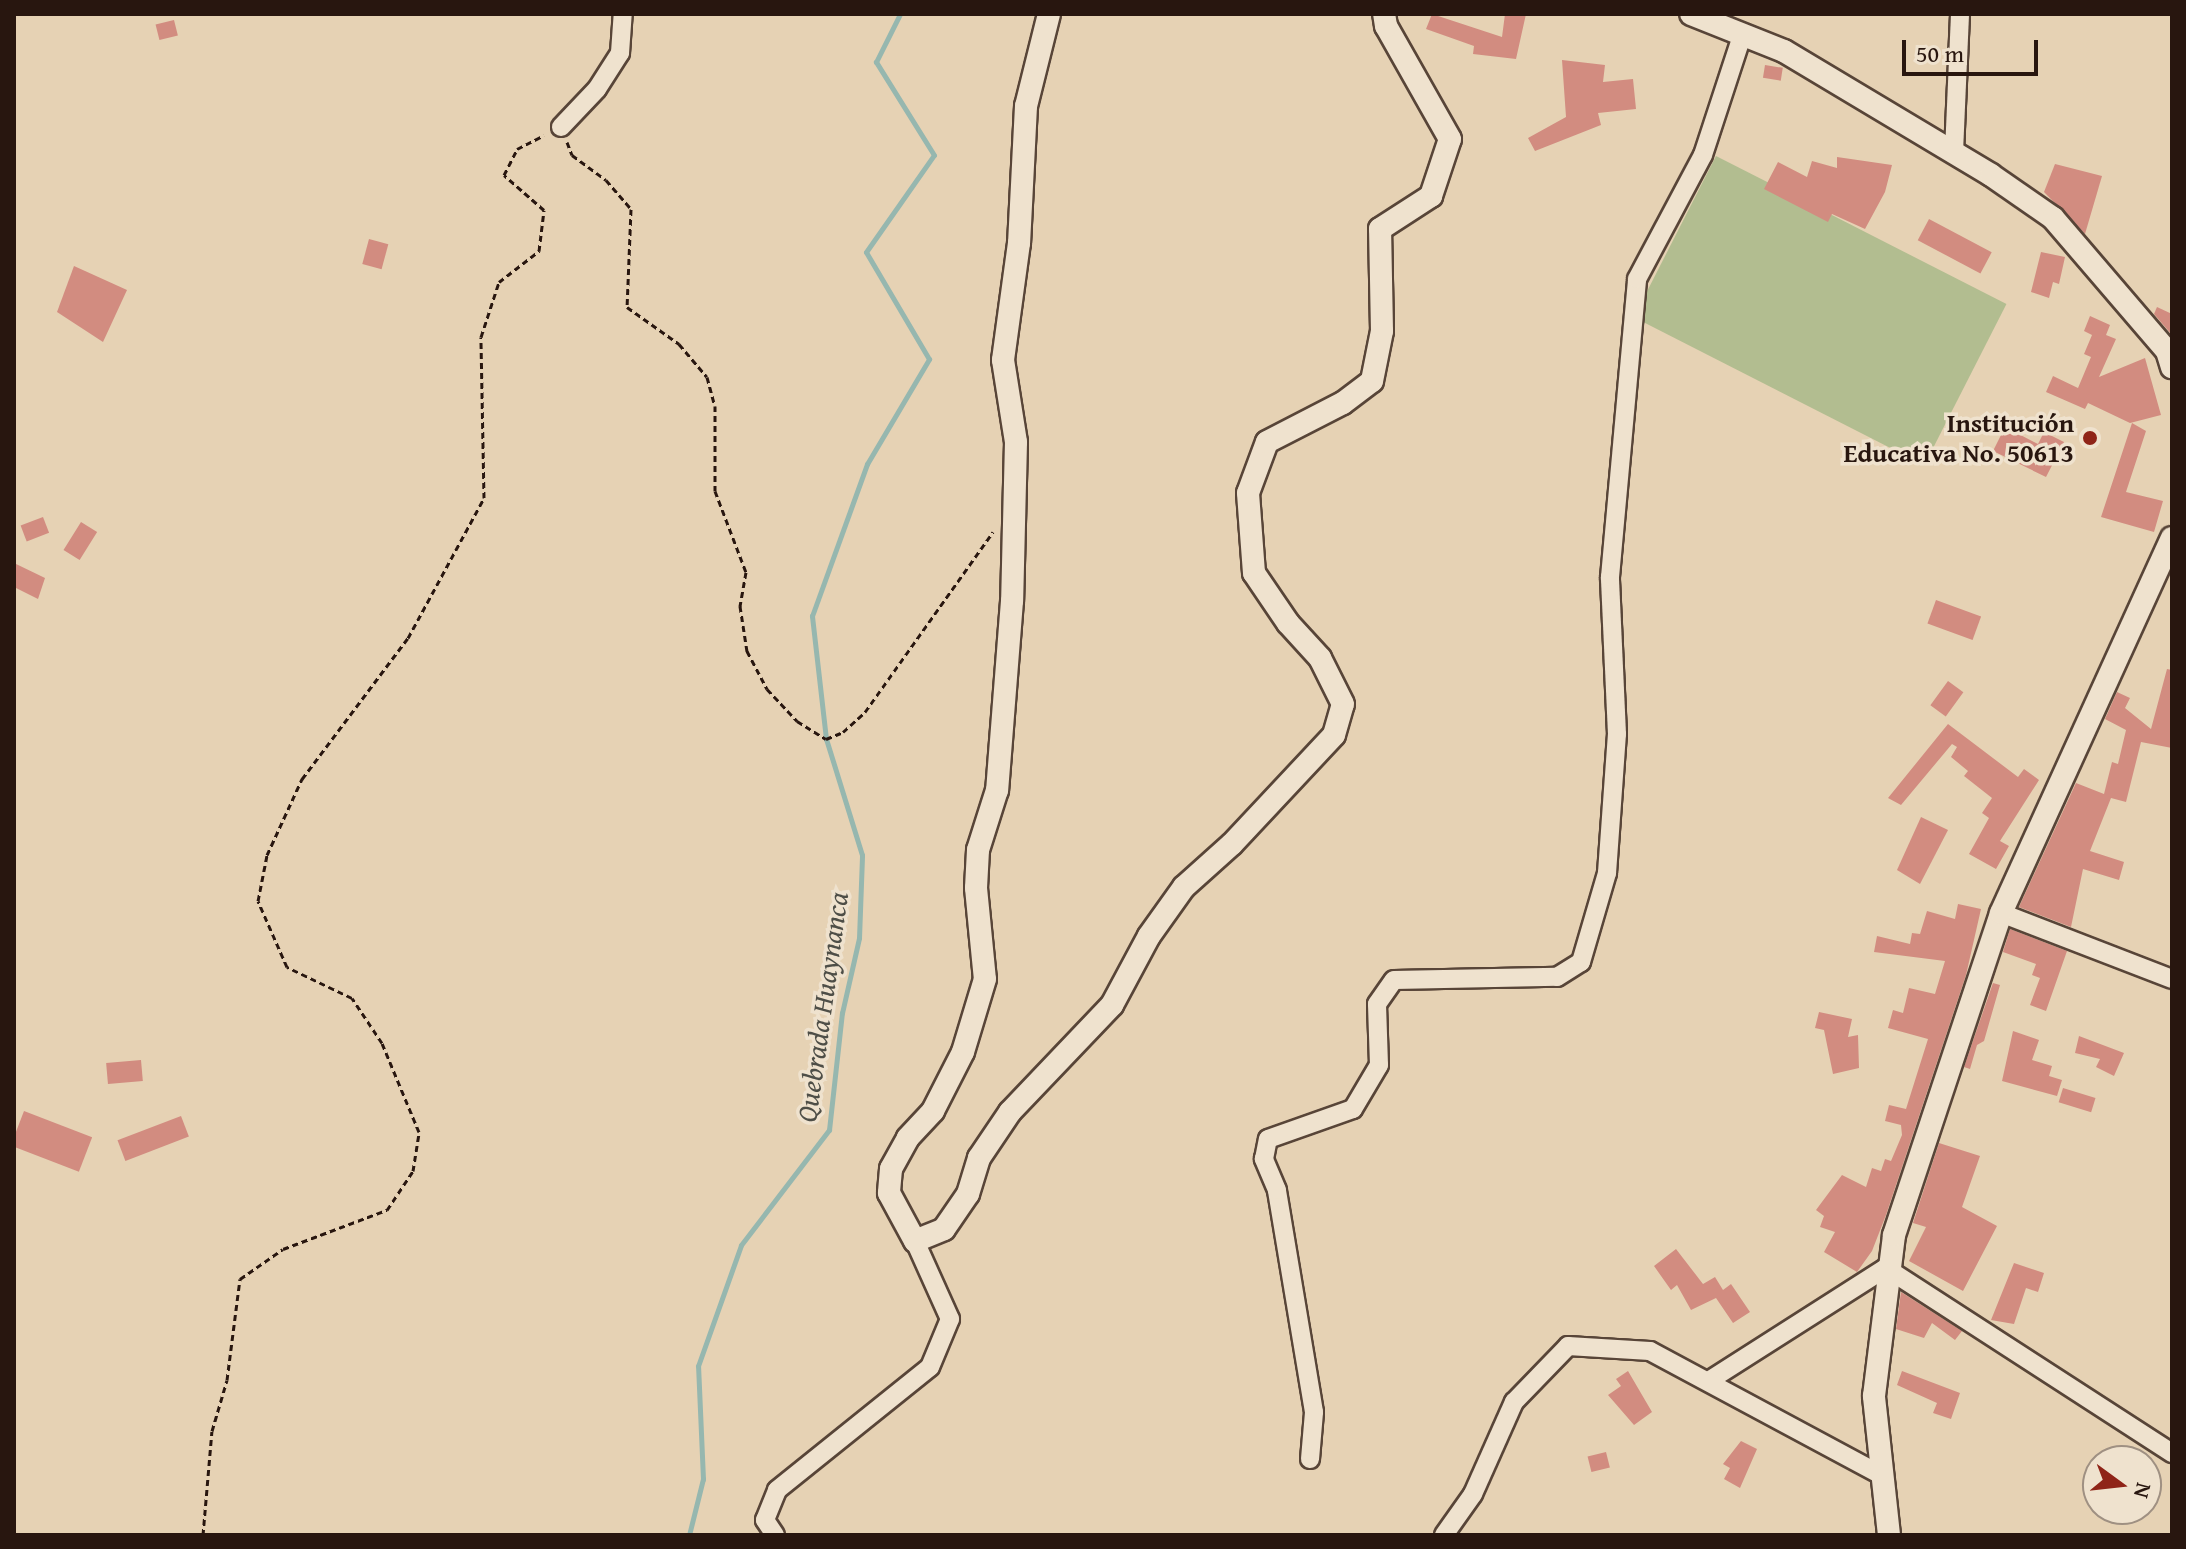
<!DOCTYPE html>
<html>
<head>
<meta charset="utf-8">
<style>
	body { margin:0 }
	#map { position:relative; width:2186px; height:1549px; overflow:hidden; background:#e6d2b4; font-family:"Gentium Book Plus",serif }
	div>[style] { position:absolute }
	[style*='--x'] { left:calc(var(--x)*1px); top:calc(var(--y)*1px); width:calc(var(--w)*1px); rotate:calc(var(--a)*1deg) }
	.green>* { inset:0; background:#b2bd90; transform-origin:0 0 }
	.stream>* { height:5px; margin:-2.5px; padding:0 2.5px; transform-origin:2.5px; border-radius:2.5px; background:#96b7af }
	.building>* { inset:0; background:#d28c80; transform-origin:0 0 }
	.path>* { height:3px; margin-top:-1.5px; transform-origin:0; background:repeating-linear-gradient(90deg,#28160f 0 6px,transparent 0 10px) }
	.roads { filter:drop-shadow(2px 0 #584538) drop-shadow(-2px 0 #584538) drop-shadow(0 2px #584538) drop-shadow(0 -2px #584538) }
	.minor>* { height:18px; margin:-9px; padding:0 9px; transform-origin:9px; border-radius:9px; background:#efe2ce }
	.tertiary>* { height:22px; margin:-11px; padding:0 11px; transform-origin:11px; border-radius:11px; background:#efe2ce }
	.dots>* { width:22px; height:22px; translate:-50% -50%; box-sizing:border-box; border:4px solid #efe2ce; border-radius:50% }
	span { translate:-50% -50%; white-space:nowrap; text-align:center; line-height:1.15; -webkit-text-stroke:7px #efe2ce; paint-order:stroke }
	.poi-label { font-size:26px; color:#28160f; font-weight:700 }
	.right { translate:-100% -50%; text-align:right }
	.water-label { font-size:28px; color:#4e4e47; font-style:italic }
	.frame { position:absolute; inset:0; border:16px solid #28160f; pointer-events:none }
	.north { position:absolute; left:2082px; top:1445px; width:80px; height:80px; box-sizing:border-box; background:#efe2ce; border:2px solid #9f9082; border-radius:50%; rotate:105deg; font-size:22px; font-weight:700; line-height:32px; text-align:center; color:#28160f }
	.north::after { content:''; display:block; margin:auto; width:28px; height:36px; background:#8f2418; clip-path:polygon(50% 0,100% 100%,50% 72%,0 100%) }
	.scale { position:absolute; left:1902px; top:40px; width:136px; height:36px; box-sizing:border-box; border:4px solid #28160f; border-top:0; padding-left:10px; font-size:24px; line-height:28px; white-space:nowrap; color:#28160f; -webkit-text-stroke:6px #efe2ce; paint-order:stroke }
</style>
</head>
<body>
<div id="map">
	<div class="green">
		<i style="left:1716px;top:156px;width:326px;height:181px;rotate:27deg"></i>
	</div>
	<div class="stream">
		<i style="--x:689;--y:1535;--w:58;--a:-76"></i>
		<i style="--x:703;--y:1479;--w:113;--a:-92.5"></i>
		<i style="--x:698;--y:1366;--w:128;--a:-70.4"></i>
		<i style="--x:741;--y:1245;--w:145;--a:-52.6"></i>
		<i style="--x:829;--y:1130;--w:118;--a:-83.7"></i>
		<i style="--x:842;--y:1013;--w:77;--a:-77.2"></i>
		<i style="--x:859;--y:938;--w:83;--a:-87.9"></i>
		<i style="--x:862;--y:855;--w:121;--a:-107.2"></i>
		<i style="--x:826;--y:739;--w:124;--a:-96.5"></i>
		<i style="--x:812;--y:616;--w:162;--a:-70.1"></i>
		<i style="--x:867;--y:464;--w:122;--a:-59.4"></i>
		<i style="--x:929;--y:359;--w:124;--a:-120.5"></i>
		<i style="--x:866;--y:252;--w:118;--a:-55"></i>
		<i style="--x:934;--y:155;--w:110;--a:-121.9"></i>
		<i style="--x:876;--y:62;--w:54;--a:-63.4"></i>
	</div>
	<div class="building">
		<i style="clip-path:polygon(1432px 14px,1502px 37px,1505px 14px,1526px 14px,1516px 59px,1473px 54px,1474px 46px,1426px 29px)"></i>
		<i style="left:174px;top:20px;width:16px;height:19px;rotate:76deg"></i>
		<i style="clip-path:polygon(1562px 60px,1605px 65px,1603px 82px,1633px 79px,1636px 109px,1598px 113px,1601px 125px,1535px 151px,1528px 138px,1566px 117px)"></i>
		<i style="left:1765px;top:65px;width:18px;height:13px;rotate:9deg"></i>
		<i style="clip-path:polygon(1837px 157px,1892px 165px,1885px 192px,1865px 229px,1832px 214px,1828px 222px,1764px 189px,1778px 162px,1807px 177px,1812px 161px,1837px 168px)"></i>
		<i style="clip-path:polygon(2055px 164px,2102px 176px,2085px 234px,2044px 192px)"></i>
		<i style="left:1929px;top:219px;width:71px;height:24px;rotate:28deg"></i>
		<i style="left:369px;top:239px;width:20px;height:26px;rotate:15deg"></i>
		<i style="clip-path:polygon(2041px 252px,2065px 257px,2059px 284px,2053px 282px,2049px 298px,2031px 292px)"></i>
		<i style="clip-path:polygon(74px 266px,127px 290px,103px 342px,57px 312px)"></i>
		<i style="clip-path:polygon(2157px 307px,2172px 314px,2172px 335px,2154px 314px)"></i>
		<i style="clip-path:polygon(2090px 316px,2110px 325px,2106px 335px,2116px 339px,2099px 377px,2145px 358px,2161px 415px,2130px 423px,2088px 403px,2085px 409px,2046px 392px,2053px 376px,2078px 388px,2091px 357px,2084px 354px,2092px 335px,2084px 331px)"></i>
		<i style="clip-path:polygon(2132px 423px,2146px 431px,2126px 492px,2163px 501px,2154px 532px,2101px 517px)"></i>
		<i style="clip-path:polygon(2005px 427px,2038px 444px,2044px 432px,2064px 442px,2046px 477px,1993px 451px)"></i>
		<i style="left:43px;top:517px;width:17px;height:24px;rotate:69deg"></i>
		<i style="left:81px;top:522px;width:19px;height:33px;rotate:32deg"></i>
		<i style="clip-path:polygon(14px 563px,45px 578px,38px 599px,14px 587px)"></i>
		<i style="left:1936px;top:600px;width:48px;height:25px;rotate:20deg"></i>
		<i style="clip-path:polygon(2167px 669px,2172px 670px,2172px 748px,2141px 742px,2126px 802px,2111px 798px,2090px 851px,2124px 862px,2119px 880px,2083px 869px,2071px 927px,2019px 907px,2076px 783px,2104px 794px,2112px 762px,2118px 764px,2126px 730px,2105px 719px,2117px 692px,2130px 698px,2125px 708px,2151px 729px)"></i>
		<i style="left:1948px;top:681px;width:19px;height:30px;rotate:36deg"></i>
		<i style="clip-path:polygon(1948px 724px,2018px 777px,2024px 769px,2039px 780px,2000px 841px,2009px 846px,1996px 869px,1969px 854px,1989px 818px,1982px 813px,1992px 798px,1964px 776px,1968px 771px,1951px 757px,1957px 747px,1952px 744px,1901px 805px,1888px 798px)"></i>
		<i style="clip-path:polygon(1921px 817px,1948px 830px,1920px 884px,1897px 870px)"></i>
		<i style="clip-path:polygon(1958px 904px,1981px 909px,1966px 975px,1886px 1215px,1872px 1251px,1857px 1272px,1824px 1252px,1835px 1232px,1820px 1227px,1824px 1216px,1816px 1210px,1842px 1175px,1866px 1187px,1872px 1168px,1881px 1171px,1885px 1159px,1891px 1161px,1902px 1135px,1901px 1125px,1885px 1121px,1889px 1105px,1906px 1109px,1928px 1039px,1888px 1028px,1893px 1010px,1903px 1013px,1909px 988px,1935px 994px,1945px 961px,1874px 952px,1877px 936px,1910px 944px,1912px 933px,1920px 934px,1927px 911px,1955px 919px)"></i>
		<i style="clip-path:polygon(2010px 929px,2067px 951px,2046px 1011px,2030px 1005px,2040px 978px,2032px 975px,2036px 964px,2003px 952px)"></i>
		<i style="clip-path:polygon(1993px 983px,2000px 985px,1984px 1041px,1977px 1045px,1970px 1069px,1964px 1067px)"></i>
		<i style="clip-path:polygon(1819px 1012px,1852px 1019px,1848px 1037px,1858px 1035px,1859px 1068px,1833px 1074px,1824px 1030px,1815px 1028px)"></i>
		<i style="clip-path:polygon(2013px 1031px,2039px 1040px,2032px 1060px,2052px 1066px,2049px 1076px,2062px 1080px,2057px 1096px,2002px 1081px)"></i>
		<i style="clip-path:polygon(2079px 1036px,2124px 1053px,2114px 1076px,2096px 1067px,2100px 1059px,2075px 1053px)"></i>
		<i style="left:141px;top:1060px;width:21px;height:35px;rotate:85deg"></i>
		<i style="left:2063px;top:1088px;width:34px;height:15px;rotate:17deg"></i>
		<i style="left:24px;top:1111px;width:73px;height:37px;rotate:21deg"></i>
		<i style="left:181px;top:1116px;width:22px;height:68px;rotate:69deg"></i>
		<i style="clip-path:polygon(1939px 1143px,1980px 1156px,1962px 1207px,1997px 1226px,1963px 1291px,1909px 1261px,1926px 1227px,1913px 1223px)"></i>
		<i style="clip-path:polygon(1676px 1249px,1703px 1284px,1715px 1277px,1723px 1290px,1731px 1284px,1750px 1312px,1733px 1323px,1716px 1298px,1691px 1310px,1677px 1285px,1671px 1290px,1654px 1266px)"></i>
		<i style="clip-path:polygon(2014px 1263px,2044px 1273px,2038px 1292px,2026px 1288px,2014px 1324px,1991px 1320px)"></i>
		<i style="clip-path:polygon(1901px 1292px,1962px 1331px,1955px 1340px,1932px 1323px,1924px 1338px,1896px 1329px)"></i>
		<i style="clip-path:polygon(1628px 1371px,1652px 1412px,1634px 1425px,1608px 1395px,1621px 1386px,1616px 1379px)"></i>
		<i style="clip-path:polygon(1902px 1371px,1960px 1393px,1951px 1419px,1933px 1413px,1937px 1403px,1897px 1385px)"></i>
		<i style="clip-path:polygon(1741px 1441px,1757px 1449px,1740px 1488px,1724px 1479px,1730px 1468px,1723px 1464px)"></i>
		<i style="left:1606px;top:1452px;width:16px;height:19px;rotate:76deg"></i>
	</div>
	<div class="path">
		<i style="--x:567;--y:142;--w:14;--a:69"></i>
		<i style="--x:572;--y:155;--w:42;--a:36.3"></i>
		<i style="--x:606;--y:180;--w:38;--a:49"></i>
		<i style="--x:631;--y:209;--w:98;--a:92.3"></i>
		<i style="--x:627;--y:307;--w:64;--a:35.4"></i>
		<i style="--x:679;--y:344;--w:43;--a:49.7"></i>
		<i style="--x:707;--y:377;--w:30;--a:75"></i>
		<i style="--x:715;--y:406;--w:85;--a:90"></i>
		<i style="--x:715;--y:491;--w:87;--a:69.1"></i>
		<i style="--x:746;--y:572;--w:35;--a:100"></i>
		<i style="--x:740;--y:606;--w:46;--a:81.2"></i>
		<i style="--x:747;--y:651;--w:43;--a:62.2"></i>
		<i style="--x:767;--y:689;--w:44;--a:46.8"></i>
		<i style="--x:797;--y:721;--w:34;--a:32"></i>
		<i style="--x:826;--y:739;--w:18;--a:-22"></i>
		<i style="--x:843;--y:732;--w:30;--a:-42"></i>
		<i style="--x:865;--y:712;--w:221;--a:-54.6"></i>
		<i style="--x:203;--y:1535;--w:104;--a:-85.1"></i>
		<i style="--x:212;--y:1431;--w:53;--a:-73.6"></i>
		<i style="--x:227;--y:1380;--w:102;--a:-82.7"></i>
		<i style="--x:240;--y:1279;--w:52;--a:-34.9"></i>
		<i style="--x:283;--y:1249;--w:111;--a:-20.6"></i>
		<i style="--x:387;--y:1210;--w:47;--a:-56.3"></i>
		<i style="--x:413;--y:1171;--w:39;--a:-81"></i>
		<i style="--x:419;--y:1132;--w:96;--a:-112.6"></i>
		<i style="--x:382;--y:1043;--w:54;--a:-123.7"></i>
		<i style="--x:352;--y:998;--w:72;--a:-154.5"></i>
		<i style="--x:287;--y:967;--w:72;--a:-113.7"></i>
		<i style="--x:258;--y:901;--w:47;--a:-78.9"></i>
		<i style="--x:267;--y:855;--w:84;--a:-65.3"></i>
		<i style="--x:302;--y:779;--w:176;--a:-53.1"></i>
		<i style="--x:408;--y:638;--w:159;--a:-61.5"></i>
		<i style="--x:484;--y:498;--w:161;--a:-91.1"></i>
		<i style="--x:481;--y:337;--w:58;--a:-71.9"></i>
		<i style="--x:499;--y:282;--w:51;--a:-37.8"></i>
		<i style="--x:539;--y:251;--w:41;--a:-83"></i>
		<i style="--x:544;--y:210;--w:53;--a:-138.8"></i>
		<i style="--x:504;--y:175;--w:29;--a:-63"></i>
		<i style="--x:517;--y:149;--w:30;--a:-27"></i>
	</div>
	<div class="roads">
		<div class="minor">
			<i style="--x:561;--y:127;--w:52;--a:-46.5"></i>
			<i style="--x:597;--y:89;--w:43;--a:-57.4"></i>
			<i style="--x:620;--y:53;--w:39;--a:-86"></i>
			<i style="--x:1954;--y:152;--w:138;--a:-87.5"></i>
			<i style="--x:2001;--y:913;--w:183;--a:21.1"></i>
			<i style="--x:1710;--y:1380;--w:209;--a:-32.5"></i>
			<i style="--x:1886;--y:1268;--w:341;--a:32.9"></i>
			<i style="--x:1310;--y:1459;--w:47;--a:-85.1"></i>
			<i style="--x:1314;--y:1412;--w:225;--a:-99.5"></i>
			<i style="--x:1277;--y:1190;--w:34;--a:-113"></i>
			<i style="--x:1264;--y:1159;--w:20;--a:-79"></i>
			<i style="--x:1268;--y:1139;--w:90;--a:-19.4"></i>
			<i style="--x:1353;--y:1109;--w:51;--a:-59.4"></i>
			<i style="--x:1379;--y:1065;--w:61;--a:-91.9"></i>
			<i style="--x:1377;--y:1004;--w:29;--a:-55"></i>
			<i style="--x:1394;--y:980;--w:163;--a:-1.1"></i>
			<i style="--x:1557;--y:977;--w:28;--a:-32"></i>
			<i style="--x:1581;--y:962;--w:93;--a:-73.7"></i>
			<i style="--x:1607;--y:873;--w:139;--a:-85.9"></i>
			<i style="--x:1617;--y:734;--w:157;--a:-92.6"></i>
			<i style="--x:1610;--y:577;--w:299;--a:-84.8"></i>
			<i style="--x:1637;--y:279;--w:140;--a:-62"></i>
			<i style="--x:1703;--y:155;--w:125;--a:-71.9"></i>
			<i style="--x:775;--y:1535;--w:18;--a:-124"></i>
			<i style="--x:765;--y:1520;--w:32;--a:-68"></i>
			<i style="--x:777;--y:1490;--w:196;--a:-38.8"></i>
			<i style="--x:930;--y:1367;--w:52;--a:-67.4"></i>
			<i style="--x:950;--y:1319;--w:85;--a:-114.2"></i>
			<i style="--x:1444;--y:1535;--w:50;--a:-54.7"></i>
			<i style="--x:1473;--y:1494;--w:101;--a:-66"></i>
			<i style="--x:1514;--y:1402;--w:78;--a:-46"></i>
			<i style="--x:1568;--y:1346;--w:82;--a:3.5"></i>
			<i style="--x:1650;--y:1351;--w:262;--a:28.2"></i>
		</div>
		<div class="tertiary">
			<i style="--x:1049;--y:14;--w:95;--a:104"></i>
			<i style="--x:1026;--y:106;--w:137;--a:92.9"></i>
			<i style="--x:1019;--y:243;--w:118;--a:97.8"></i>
			<i style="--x:1003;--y:360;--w:83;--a:81"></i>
			<i style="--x:1016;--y:442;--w:159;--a:91.4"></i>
			<i style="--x:1012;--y:601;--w:190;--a:94.5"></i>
			<i style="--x:997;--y:790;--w:63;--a:107.6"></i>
			<i style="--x:978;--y:850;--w:38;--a:93"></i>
			<i style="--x:976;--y:888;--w:91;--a:84.4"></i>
			<i style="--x:985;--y:979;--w:76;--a:106.8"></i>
			<i style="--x:963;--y:1052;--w:66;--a:117"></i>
			<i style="--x:933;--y:1111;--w:37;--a:133"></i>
			<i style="--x:908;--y:1138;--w:35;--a:119"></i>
			<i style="--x:891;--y:1169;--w:24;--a:95"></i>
			<i style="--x:889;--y:1193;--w:55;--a:61.6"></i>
			<i style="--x:915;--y:1241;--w:31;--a:-22"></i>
			<i style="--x:944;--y:1229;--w:42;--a:-55.6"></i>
			<i style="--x:968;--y:1194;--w:38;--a:-73"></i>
			<i style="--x:979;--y:1158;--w:55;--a:-56"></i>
			<i style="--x:1010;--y:1112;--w:148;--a:-46.4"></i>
			<i style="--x:1112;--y:1005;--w:78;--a:-61.8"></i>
			<i style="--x:1149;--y:936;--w:60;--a:-54.5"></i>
			<i style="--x:1184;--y:887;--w:64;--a:-41.9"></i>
			<i style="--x:1232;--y:844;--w:149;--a:-46.9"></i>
			<i style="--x:1334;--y:735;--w:32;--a:-74"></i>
			<i style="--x:1343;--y:704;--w:51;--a:-116.6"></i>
			<i style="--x:1320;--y:658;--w:47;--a:-132.4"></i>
			<i style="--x:1288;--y:623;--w:60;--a:-124.2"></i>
			<i style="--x:1254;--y:573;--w:80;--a:-94.3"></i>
			<i style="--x:1248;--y:493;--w:54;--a:-69.6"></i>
			<i style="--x:1267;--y:442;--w:85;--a:-27.2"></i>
			<i style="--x:1343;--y:403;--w:36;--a:-37"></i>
			<i style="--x:1372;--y:381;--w:51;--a:-78.7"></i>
			<i style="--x:1382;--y:331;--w:102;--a:-91.1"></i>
			<i style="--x:1380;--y:229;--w:61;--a:-32.9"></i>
			<i style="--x:1431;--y:196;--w:60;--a:-71.6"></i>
			<i style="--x:1450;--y:139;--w:130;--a:-119.5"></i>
			<i style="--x:1386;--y:26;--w:12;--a:-99"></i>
			<i style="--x:1691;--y:14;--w:100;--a:21.7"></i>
			<i style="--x:1784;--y:51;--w:241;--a:30.9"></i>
			<i style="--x:1991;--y:175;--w:75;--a:34.7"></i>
			<i style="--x:2053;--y:218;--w:175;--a:49.4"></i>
			<i style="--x:2167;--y:351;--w:17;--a:73"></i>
			<i style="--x:1889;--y:1535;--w:140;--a:-96.2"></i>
			<i style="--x:1874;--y:1396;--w:162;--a:-82.9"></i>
			<i style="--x:1894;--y:1235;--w:339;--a:-71.6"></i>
			<i style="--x:2001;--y:913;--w:412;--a:-65.5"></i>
		</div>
	</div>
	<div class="dots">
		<i style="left:2090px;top:438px;background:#8f2418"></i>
	</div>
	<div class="poi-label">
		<span class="right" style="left:2074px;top:438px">Institución<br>Educativa No. 50613</span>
	</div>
	<div class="water-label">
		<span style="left:822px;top:1007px;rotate:-82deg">Quebrada Huaynanca</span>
	</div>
	<div class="frame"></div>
	<div class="north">N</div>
	<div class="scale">50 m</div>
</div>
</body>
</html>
